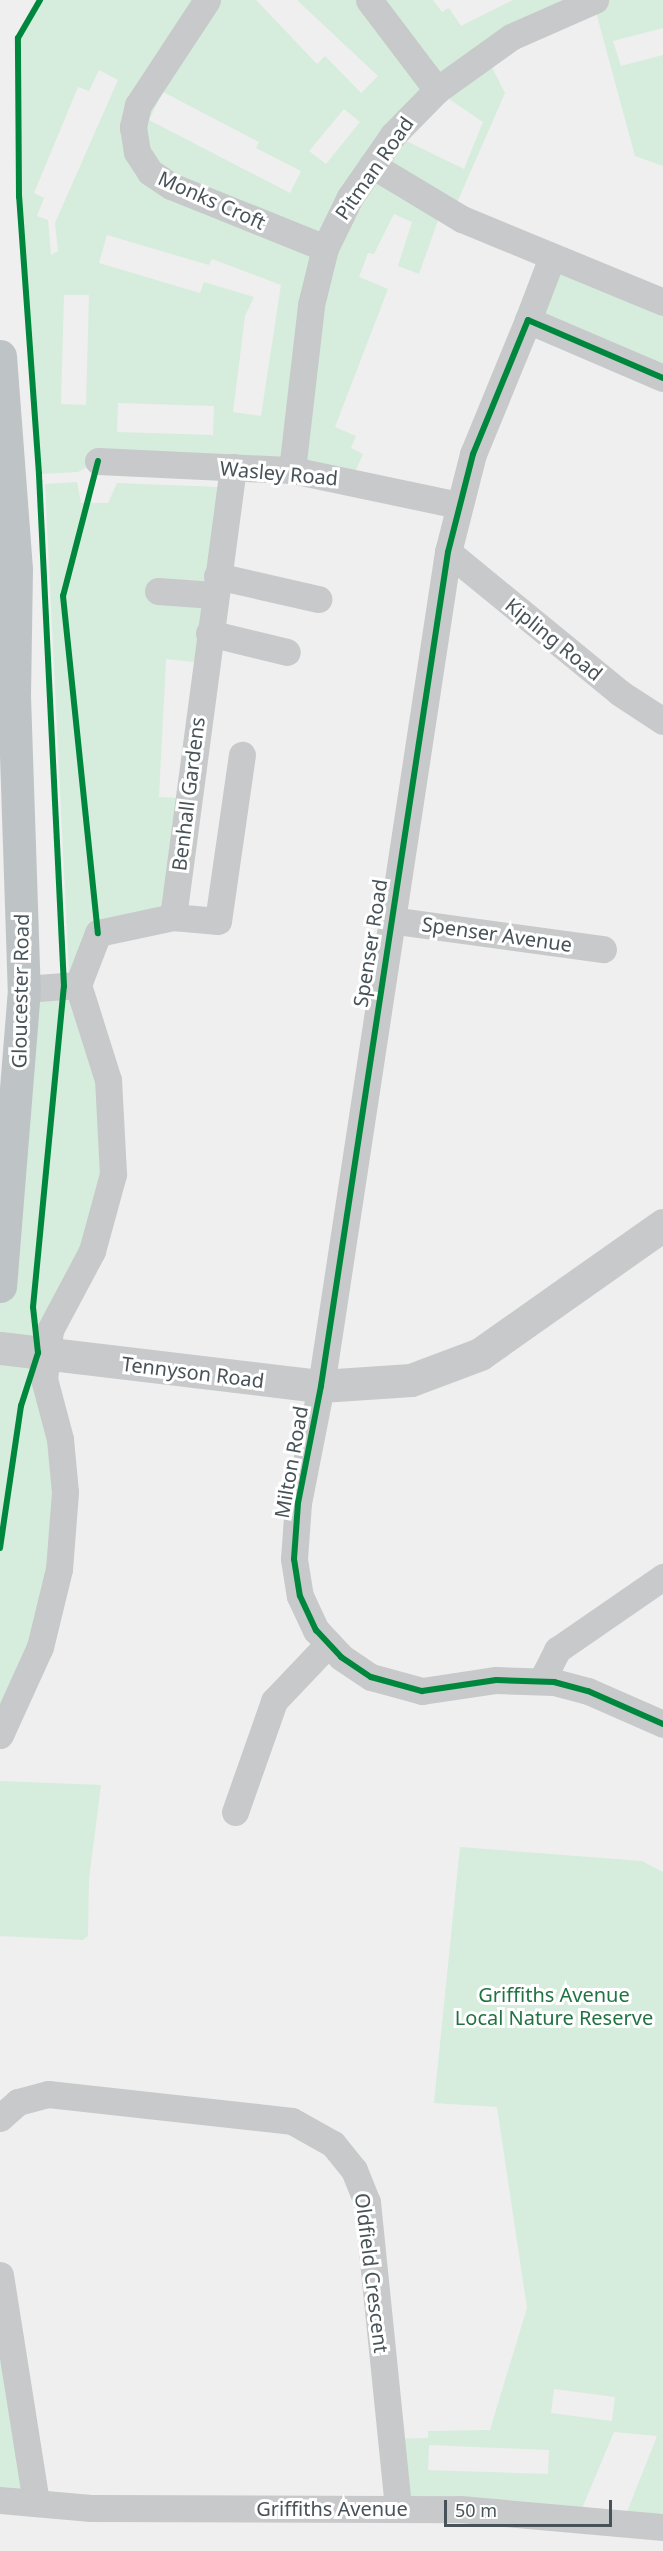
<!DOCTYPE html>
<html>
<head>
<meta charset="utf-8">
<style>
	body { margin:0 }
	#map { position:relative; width:663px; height:2551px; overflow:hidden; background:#efefef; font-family:"Noto Sans",sans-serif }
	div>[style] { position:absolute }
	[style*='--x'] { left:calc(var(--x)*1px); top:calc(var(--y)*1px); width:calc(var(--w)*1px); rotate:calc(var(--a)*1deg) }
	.green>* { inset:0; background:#d6ecdc }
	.minor>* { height:27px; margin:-13.5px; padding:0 13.5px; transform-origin:13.5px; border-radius:13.5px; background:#c7c9ca }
	.tertiary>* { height:33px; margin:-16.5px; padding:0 16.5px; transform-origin:16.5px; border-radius:16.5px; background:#c7c9ca }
	.trunk>* { height:33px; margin:-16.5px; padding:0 16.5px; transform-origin:16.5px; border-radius:16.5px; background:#bec4c6 }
	.cycleway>* { height:6px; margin:-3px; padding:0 3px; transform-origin:3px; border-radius:3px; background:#00873e }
	span { translate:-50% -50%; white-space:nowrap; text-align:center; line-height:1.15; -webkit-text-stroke:6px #fff; paint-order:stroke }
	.street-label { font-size:20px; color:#485359 }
	.park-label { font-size:20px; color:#217342 }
	.scale { position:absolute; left:444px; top:2500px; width:168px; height:27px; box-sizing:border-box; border:3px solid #485359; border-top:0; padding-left:8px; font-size:18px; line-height:21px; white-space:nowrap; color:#485359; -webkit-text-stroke:4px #fff; paint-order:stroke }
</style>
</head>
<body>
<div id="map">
	<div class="green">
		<i style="clip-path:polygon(evenodd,40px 0,256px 0,317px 64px,325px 56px,361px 93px,378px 76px,297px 0,433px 0,442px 12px,449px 8px,461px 26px,513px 0,663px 0,663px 28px,613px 41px,621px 66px,663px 55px,663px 166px,635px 156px,593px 1px,485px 54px,505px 93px,452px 214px,442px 209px,419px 274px,398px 266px,412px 222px,394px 214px,374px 254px,368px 253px,359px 277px,388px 289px,335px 427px,356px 436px,351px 448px,363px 454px,352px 479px,98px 461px,78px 472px,40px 474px,19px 197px,16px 56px,22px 27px,40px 0,99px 70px,118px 80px,55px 223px,58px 251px,51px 255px,48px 220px,37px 216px,44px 198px,34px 193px,78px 87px,89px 91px,99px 70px,40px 0,437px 91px,483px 122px,464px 169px,394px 135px,437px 91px,40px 0,163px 92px,259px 142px,256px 148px,301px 171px,290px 193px,149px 120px,163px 92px,40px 0,344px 109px,360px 122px,326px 164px,309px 151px,344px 109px,40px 0,107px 235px,209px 265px,212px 259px,281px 285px,261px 416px,233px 412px,245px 316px,254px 297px,204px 282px,200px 293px,99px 263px,107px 235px,40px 0,64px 295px,89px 295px,86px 405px,61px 404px,64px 295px,40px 0,118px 403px,214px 406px,213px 435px,117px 432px,118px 403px)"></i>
		<i style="clip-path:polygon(552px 257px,663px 302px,663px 378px,528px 320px)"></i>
		<i style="clip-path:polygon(77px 482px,81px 503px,108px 503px,117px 483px,219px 487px,202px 649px,193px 662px,166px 659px,159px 797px,178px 798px,167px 906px,101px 919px,69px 974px,45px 484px)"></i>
		<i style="clip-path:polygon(78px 985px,115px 1151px,50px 1330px,64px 1531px,0 1735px,0 1286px,24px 989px)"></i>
		<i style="clip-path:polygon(0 1781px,101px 1785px,89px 1879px,88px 1936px,83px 1940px,0 1936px)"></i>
		<i style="clip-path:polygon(evenodd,460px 1847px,642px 1861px,663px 1872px,663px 2527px,623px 2522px,657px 2436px,614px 2432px,578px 2518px,398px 2507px,392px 2439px,428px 2438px,428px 2431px,490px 2430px,527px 2308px,497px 2107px,434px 2103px,460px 1847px,554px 2389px,615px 2397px,612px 2421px,551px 2413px,554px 2389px,460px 1847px,429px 2445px,549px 2450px,548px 2474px,428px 2470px,429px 2445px)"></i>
		<i style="clip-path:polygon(0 2275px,36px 2503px,0 2500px)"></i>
	</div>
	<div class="minor">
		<i style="--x:207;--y:0;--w:126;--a:123.3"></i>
		<i style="--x:138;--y:105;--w:23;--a:103"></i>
		<i style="--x:133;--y:127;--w:25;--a:81"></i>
		<i style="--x:137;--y:152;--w:24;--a:57"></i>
		<i style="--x:150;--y:172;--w:25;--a:34"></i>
		<i style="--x:171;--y:186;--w:166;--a:21.9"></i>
		<i style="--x:369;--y:0;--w:113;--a:52.9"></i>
		<i style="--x:372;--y:165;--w:105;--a:31"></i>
		<i style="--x:462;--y:219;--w:217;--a:22.4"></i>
		<i style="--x:528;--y:320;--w:67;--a:-69.1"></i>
		<i style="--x:663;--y:378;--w:147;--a:-156.8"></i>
		<i style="--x:528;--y:320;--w:145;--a:112.3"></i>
		<i style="--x:473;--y:454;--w:101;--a:104.3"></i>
		<i style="--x:448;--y:552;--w:844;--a:98.66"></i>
		<i style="--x:321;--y:1386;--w:119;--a:101.1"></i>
		<i style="--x:298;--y:1503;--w:56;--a:94.1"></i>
		<i style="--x:294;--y:1559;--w:37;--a:81"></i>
		<i style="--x:300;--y:1596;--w:38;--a:65"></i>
		<i style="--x:316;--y:1630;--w:37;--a:47"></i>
		<i style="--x:341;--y:1657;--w:36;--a:34"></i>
		<i style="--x:371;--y:1677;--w:53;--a:15.4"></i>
		<i style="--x:422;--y:1691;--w:75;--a:-8.5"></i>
		<i style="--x:496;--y:1680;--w:58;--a:2"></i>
		<i style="--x:554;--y:1682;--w:35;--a:15"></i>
		<i style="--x:588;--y:1691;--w:82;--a:23.7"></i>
		<i style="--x:98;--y:461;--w:194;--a:2.7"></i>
		<i style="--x:292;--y:470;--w:170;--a:11.9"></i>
		<i style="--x:292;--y:470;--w:166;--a:-83.4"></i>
		<i style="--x:311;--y:305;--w:59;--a:-76.2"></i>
		<i style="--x:325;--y:248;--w:57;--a:-63.9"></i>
		<i style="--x:350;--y:197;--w:75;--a:-55.3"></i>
		<i style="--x:393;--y:135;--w:63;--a:-45.6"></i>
		<i style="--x:437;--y:90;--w:91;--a:-35.6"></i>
		<i style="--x:511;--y:37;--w:92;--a:-23.8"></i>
		<i style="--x:448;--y:552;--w:222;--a:39.3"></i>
		<i style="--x:620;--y:693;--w:51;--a:33.1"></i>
		<i style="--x:217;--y:576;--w:104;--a:12.8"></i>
		<i style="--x:158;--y:591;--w:56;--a:4.1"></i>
		<i style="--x:209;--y:633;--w:80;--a:13.7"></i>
		<i style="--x:173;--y:917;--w:45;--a:5.1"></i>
		<i style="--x:218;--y:921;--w:168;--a:-81.8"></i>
		<i style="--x:390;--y:920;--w:215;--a:7.8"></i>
		<i style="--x:78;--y:985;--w:56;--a:-69"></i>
		<i style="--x:98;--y:933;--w:77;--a:-12"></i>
		<i style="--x:173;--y:917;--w:454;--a:-82.4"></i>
		<i style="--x:24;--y:989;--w:54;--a:-4.2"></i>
		<i style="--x:542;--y:1680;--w:34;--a:-63"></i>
		<i style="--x:557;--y:1650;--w:129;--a:-34.6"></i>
		<i style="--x:0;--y:1735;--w:97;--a:-65.6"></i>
		<i style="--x:40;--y:1647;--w:80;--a:-76.3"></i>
		<i style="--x:59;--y:1569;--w:77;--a:-85.5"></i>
		<i style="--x:65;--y:1492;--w:53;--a:-95.4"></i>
		<i style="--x:60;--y:1439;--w:62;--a:-104.9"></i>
		<i style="--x:44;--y:1379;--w:49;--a:-83"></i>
		<i style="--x:50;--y:1330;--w:89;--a:-62"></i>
		<i style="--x:92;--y:1251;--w:80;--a:-74.7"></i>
		<i style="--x:113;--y:1174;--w:94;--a:-93"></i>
		<i style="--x:108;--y:1080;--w:100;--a:-107.5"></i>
		<i style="--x:235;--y:1812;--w:118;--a:-70.6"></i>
		<i style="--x:274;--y:1701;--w:79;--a:-46.5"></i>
		<i style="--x:0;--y:2118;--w:24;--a:-42"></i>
		<i style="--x:18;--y:2102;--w:31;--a:-15"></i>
		<i style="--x:48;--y:2094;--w:245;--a:6.3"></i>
		<i style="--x:292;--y:2121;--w:47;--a:29.3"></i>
		<i style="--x:333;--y:2144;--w:33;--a:51"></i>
		<i style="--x:354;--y:2170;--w:35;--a:68"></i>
		<i style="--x:367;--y:2202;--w:307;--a:84.2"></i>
		<i style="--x:0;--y:2275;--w:231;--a:81"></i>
		<i style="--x:0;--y:2500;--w:91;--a:5"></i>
		<i style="--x:91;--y:2508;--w:369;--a:0.2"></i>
		<i style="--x:460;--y:2509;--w:204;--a:5.1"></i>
	</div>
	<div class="tertiary">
		<i style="--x:0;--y:1348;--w:323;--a:6.8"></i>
		<i style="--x:321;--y:1386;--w:90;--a:-3.8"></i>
		<i style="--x:411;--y:1380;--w:74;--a:-20.6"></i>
		<i style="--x:480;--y:1354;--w:224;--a:-35.2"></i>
	</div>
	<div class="trunk">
		<i style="--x:0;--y:356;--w:214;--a:85.7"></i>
		<i style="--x:16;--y:569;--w:126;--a:90.9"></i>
		<i style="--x:14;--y:695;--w:294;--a:88.1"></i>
		<i style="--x:24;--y:989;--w:298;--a:94.6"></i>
	</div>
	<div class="cycleway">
		<i style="--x:663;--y:378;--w:147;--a:-156.8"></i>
		<i style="--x:528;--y:320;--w:145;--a:112.3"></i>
		<i style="--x:473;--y:454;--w:101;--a:104.3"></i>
		<i style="--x:448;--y:552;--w:844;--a:98.66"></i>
		<i style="--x:321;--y:1386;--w:119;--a:101.1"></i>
		<i style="--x:298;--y:1503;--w:56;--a:94.1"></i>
		<i style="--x:294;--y:1559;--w:37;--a:81"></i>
		<i style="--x:300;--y:1596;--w:38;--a:65"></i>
		<i style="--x:316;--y:1630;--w:37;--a:47"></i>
		<i style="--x:341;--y:1657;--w:36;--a:34"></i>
		<i style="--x:371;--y:1677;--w:53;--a:15.4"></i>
		<i style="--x:422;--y:1691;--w:75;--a:-8.5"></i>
		<i style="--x:496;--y:1680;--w:58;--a:2"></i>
		<i style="--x:554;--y:1682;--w:35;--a:15"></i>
		<i style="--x:588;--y:1691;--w:82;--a:23.7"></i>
		<i style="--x:98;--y:461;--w:139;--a:104.5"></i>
		<i style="--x:63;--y:596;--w:339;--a:84.1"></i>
		<i style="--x:0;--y:1548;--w:144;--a:-81.6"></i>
		<i style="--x:21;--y:1406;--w:56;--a:-72.2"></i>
		<i style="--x:38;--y:1353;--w:46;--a:-96.2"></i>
		<i style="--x:33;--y:1307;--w:322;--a:-84.5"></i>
		<i style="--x:64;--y:986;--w:513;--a:-92.8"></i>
		<i style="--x:39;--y:474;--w:278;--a:-94.1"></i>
		<i style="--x:19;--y:197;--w:159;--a:-90.4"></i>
		<i style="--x:18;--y:38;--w:44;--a:-59.9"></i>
	</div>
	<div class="street-label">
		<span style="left:374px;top:168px;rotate:-55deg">Pitman Road</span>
		<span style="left:212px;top:200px;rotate:24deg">Monks Croft</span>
		<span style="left:279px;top:473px;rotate:5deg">Wasley Road</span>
		<span style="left:554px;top:639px;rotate:39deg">Kipling Road</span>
		<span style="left:188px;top:794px;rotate:-83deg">Benhall Gardens</span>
		<span style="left:497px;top:934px;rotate:8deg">Spenser Avenue</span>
		<span style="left:370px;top:943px;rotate:-81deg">Spenser Road</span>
		<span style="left:20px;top:991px;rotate:-89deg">Gloucester Road</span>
		<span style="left:193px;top:1372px;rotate:7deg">Tennyson Road</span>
		<span style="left:291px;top:1462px;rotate:-80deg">Milton Road</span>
		<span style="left:372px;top:2273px;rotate:83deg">Oldfield Crescent</span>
		<span style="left:332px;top:2508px">Griffiths Avenue</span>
	</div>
	<div class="park-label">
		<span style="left:554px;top:2006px">Griffiths Avenue<br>Local Nature Reserve</span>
	</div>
	<div class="scale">50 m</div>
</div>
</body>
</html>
